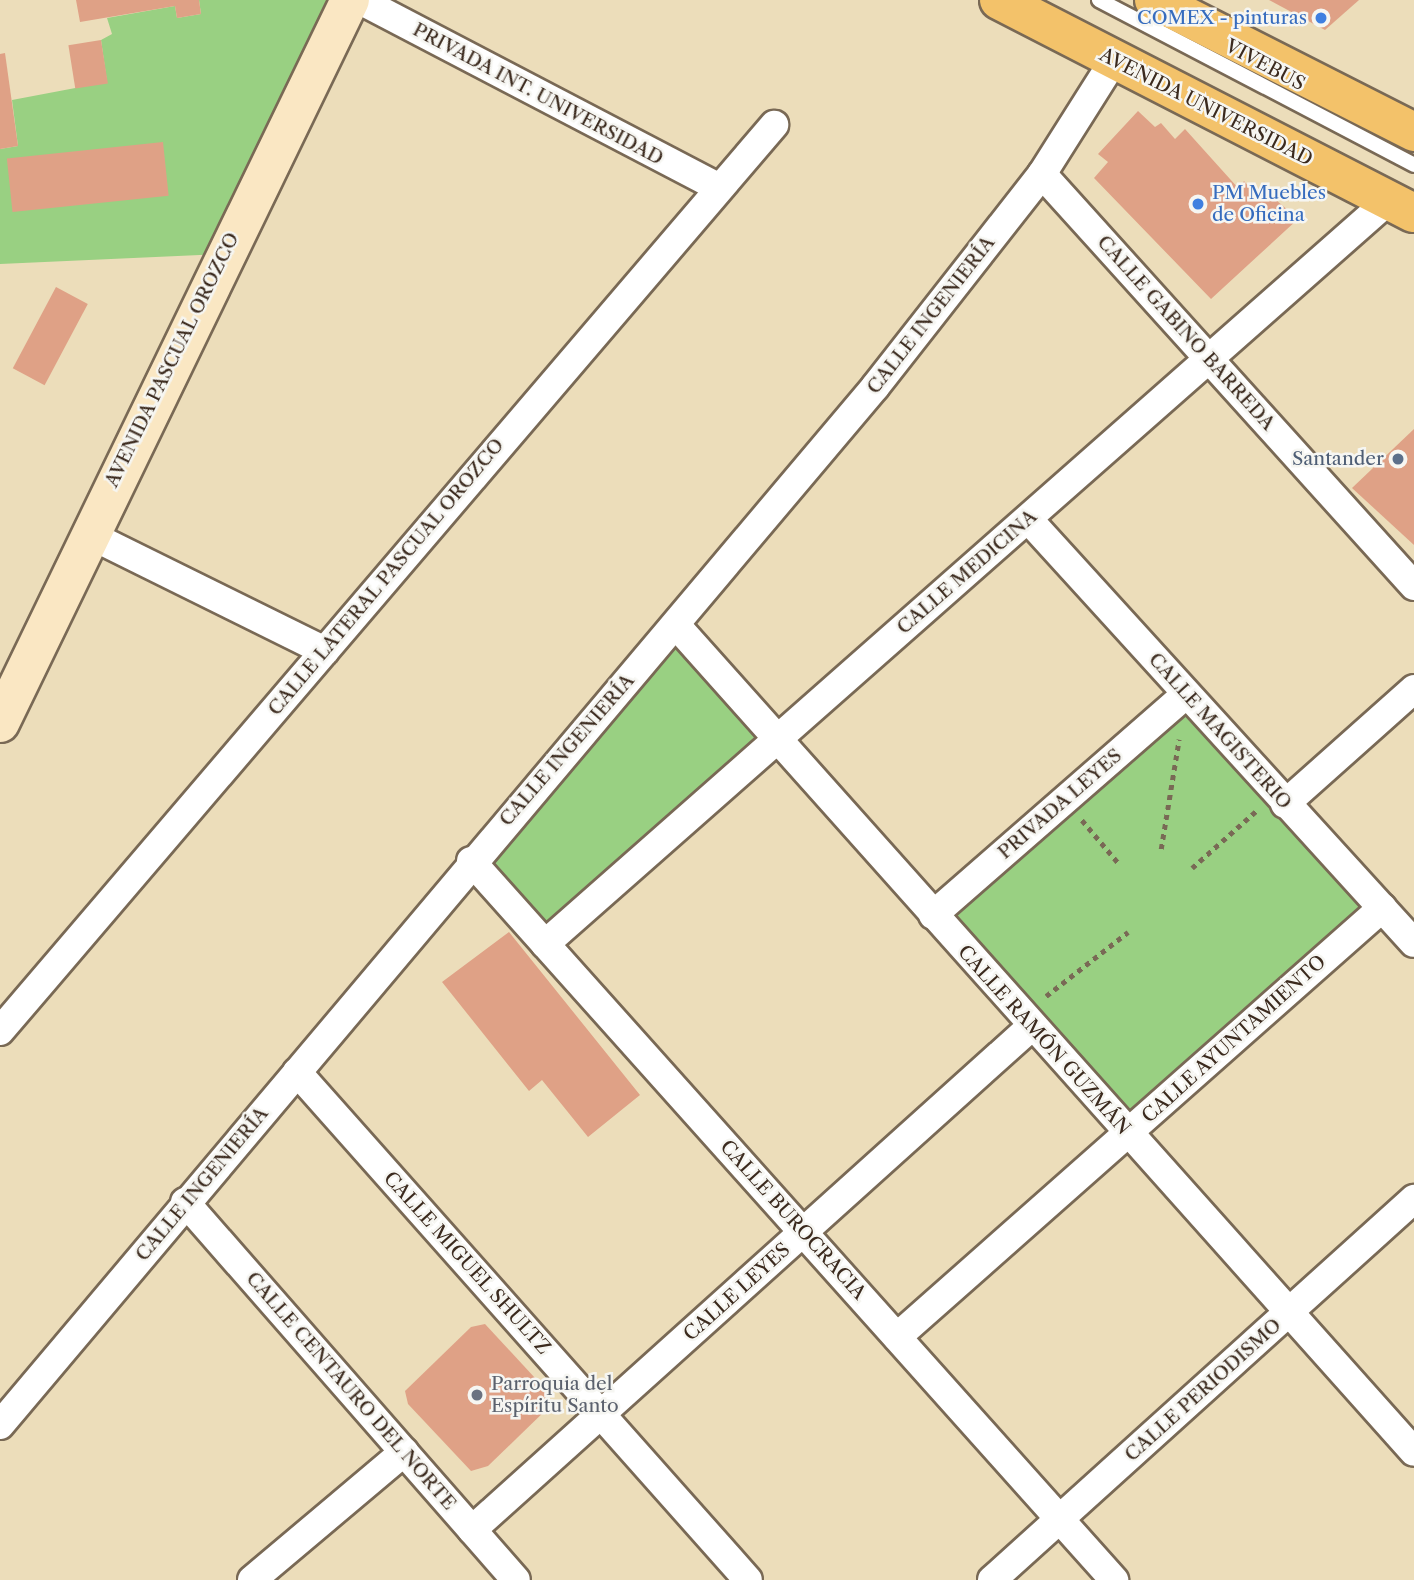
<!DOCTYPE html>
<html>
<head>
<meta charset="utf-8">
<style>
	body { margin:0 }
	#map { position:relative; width:1414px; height:1580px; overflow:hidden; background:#ecddba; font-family:"Libre Caslon Text",serif }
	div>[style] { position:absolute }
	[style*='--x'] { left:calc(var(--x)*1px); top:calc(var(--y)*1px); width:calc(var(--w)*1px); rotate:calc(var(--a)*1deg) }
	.green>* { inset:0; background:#99d082; transform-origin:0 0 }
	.building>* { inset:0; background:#dfa186; transform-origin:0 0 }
	.path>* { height:4.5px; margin-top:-2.25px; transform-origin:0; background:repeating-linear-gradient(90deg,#796955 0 5px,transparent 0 10px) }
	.roads { filter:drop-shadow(2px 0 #796955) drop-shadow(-2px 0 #796955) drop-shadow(0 2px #796955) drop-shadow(0 -2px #796955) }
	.lane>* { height:14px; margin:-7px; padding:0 7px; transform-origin:7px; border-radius:7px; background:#fff }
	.street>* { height:28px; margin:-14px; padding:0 14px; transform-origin:14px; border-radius:14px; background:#fff }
	.secondary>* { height:38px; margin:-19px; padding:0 19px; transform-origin:19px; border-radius:19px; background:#fae7c3 }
	.primary>* { height:38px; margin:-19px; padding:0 19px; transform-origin:19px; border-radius:19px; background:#f3c26a }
	.dots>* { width:19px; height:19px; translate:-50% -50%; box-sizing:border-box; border:4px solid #f6f6f2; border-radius:50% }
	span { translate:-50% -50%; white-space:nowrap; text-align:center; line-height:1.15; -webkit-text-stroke:5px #f6f6f2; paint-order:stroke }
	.shop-label { font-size:19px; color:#366cbe }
	.right { translate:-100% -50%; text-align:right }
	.left { translate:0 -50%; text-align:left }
	.street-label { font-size:19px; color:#3b2a1e }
	.service-label { font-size:19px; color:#4e5e75 }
	.worship-label { font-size:19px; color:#5b616d }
</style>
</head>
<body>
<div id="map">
	<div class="green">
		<i style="clip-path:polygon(199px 0,350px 0,222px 254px,0 264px,0 149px,18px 146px,12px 100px,107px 82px,101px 40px,112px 34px,107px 18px,175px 6px,177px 18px,201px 14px)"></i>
		<i style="clip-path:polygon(676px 625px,778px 740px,545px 944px,471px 861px)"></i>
		<i style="left:1186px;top:694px;width:290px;height:336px;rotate:48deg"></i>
	</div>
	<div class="building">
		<i style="clip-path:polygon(76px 0,199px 0,201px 14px,177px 18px,175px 6px,80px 22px)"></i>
		<i style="clip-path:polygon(1269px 0,1359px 0,1325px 30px)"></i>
		<i style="left:101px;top:40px;width:44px;height:33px;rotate:81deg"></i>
		<i style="clip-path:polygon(5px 53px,18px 146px,0 149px,0 54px)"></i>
		<i style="clip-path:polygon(1138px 111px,1155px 127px,1161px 123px,1175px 139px,1185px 129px,1239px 189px,1244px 181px,1260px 200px,1269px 194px,1298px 219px,1211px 299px,1094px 178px,1108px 162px,1098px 154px)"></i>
		<i style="left:163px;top:142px;width:54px;height:157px;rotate:84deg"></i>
		<i style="left:56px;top:287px;width:36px;height:92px;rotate:28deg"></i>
		<i style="clip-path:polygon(1414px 429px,1414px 545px,1352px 488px)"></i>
		<i style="clip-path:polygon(509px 932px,640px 1095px,588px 1137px,542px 1080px,529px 1091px,442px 982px)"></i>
		<i style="clip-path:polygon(485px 1324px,547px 1391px,549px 1407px,488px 1466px,471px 1471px,408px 1404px,405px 1391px,471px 1327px)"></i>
	</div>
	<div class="path">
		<i style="--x:1082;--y:820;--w:59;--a:49.8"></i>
		<i style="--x:1161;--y:849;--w:111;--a:-80.7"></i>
		<i style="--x:1192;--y:868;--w:87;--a:-41.7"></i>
		<i style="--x:1046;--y:996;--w:104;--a:-38"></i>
	</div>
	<div class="roads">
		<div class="lane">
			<i style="--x:1099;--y:0;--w:356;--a:27.6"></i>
		</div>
		<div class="street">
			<i style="--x:360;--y:0;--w:403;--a:27.6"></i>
			<i style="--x:1042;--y:174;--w:555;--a:47.92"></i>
			<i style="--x:1028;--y:519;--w:573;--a:47.69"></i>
			<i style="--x:88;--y:534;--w:264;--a:26.3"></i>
			<i style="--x:676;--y:625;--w:1108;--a:48.25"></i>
			<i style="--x:1285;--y:804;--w:173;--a:-41.7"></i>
			<i style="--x:471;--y:861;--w:965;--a:48.19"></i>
			<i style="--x:933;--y:915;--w:336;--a:-41.1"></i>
			<i style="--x:545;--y:944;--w:1125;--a:-41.4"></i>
			<i style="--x:0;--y:1031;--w:1192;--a:-49.49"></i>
			<i style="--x:297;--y:1072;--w:679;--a:48.4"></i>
			<i style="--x:185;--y:1202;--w:502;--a:48.79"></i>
			<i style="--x:897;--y:1337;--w:648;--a:-41.49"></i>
			<i style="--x:0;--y:1425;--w:1358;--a:-49.87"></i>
			<i style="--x:875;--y:387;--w:271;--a:-51.9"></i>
			<i style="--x:1042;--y:174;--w:135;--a:-57.7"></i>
			<i style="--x:472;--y:1530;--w:753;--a:-41.99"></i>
			<i style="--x:252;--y:1580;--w:199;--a:-40.1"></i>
			<i style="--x:992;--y:1580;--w:569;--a:-42.08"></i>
		</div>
		<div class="secondary">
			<i style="--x:0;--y:723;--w:803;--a:-64.17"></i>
		</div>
		<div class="primary">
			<i style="--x:999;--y:0;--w:466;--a:27.2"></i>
			<i style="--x:1154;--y:0;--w:292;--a:26.9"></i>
		</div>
	</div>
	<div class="dots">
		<i style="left:1321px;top:18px;background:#3f7fe0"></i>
		<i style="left:1198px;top:204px;background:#3f7fe0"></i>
		<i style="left:1398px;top:459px;background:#5c6f8a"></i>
		<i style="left:477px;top:1395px;background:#6b7280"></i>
	</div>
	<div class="shop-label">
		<span class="right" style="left:1307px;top:18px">COMEX - pinturas</span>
		<span class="left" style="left:1212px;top:204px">PM Muebles<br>de Oficina</span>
	</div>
	<div class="street-label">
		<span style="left:1265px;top:65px;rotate:28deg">VIVEBUS</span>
		<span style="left:538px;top:94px;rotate:28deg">PRIVADA INT. UNIVERSIDAD</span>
		<span style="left:1206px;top:107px;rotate:27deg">AVENIDA UNIVERSIDAD</span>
		<span style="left:931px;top:315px;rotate:-52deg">CALLE INGENIERÍA</span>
		<span style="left:1186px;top:333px;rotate:48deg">CALLE GABINO BARREDA</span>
		<span style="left:172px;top:360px;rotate:-64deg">AVENIDA PASCUAL OROZCO</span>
		<span style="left:967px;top:572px;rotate:-41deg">CALLE MEDICINA</span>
		<span style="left:386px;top:577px;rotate:-50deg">CALLE LATERAL PASCUAL OROZCO</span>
		<span style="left:1220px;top:731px;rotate:48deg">CALLE MAGISTERIO</span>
		<span style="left:567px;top:750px;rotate:-49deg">CALLE INGENIERÍA</span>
		<span style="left:1060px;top:804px;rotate:-41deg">PRIVADA LEYES</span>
		<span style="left:1234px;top:1039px;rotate:-42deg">CALLE AYUNTAMIENTO</span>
		<span style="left:1044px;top:1040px;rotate:48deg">CALLE RAMÓN GUZMÁN</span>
		<span style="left:202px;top:1184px;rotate:-50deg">CALLE INGENIERÍA</span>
		<span style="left:793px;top:1220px;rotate:48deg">CALLE BUROCRACIA</span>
		<span style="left:467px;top:1263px;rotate:48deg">CALLE MIGUEL SHULTZ</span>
		<span style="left:737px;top:1292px;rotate:-42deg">CALLE LEYES</span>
		<span style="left:1203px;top:1390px;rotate:-42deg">CALLE PERIODISMO</span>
		<span style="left:351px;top:1391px;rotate:49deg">CALLE CENTAURO DEL NORTE</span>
	</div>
	<div class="service-label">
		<span class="right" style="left:1384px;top:459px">Santander</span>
	</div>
	<div class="worship-label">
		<span class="left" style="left:491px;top:1395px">Parroquia del<br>Espíritu Santo</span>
	</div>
</div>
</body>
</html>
